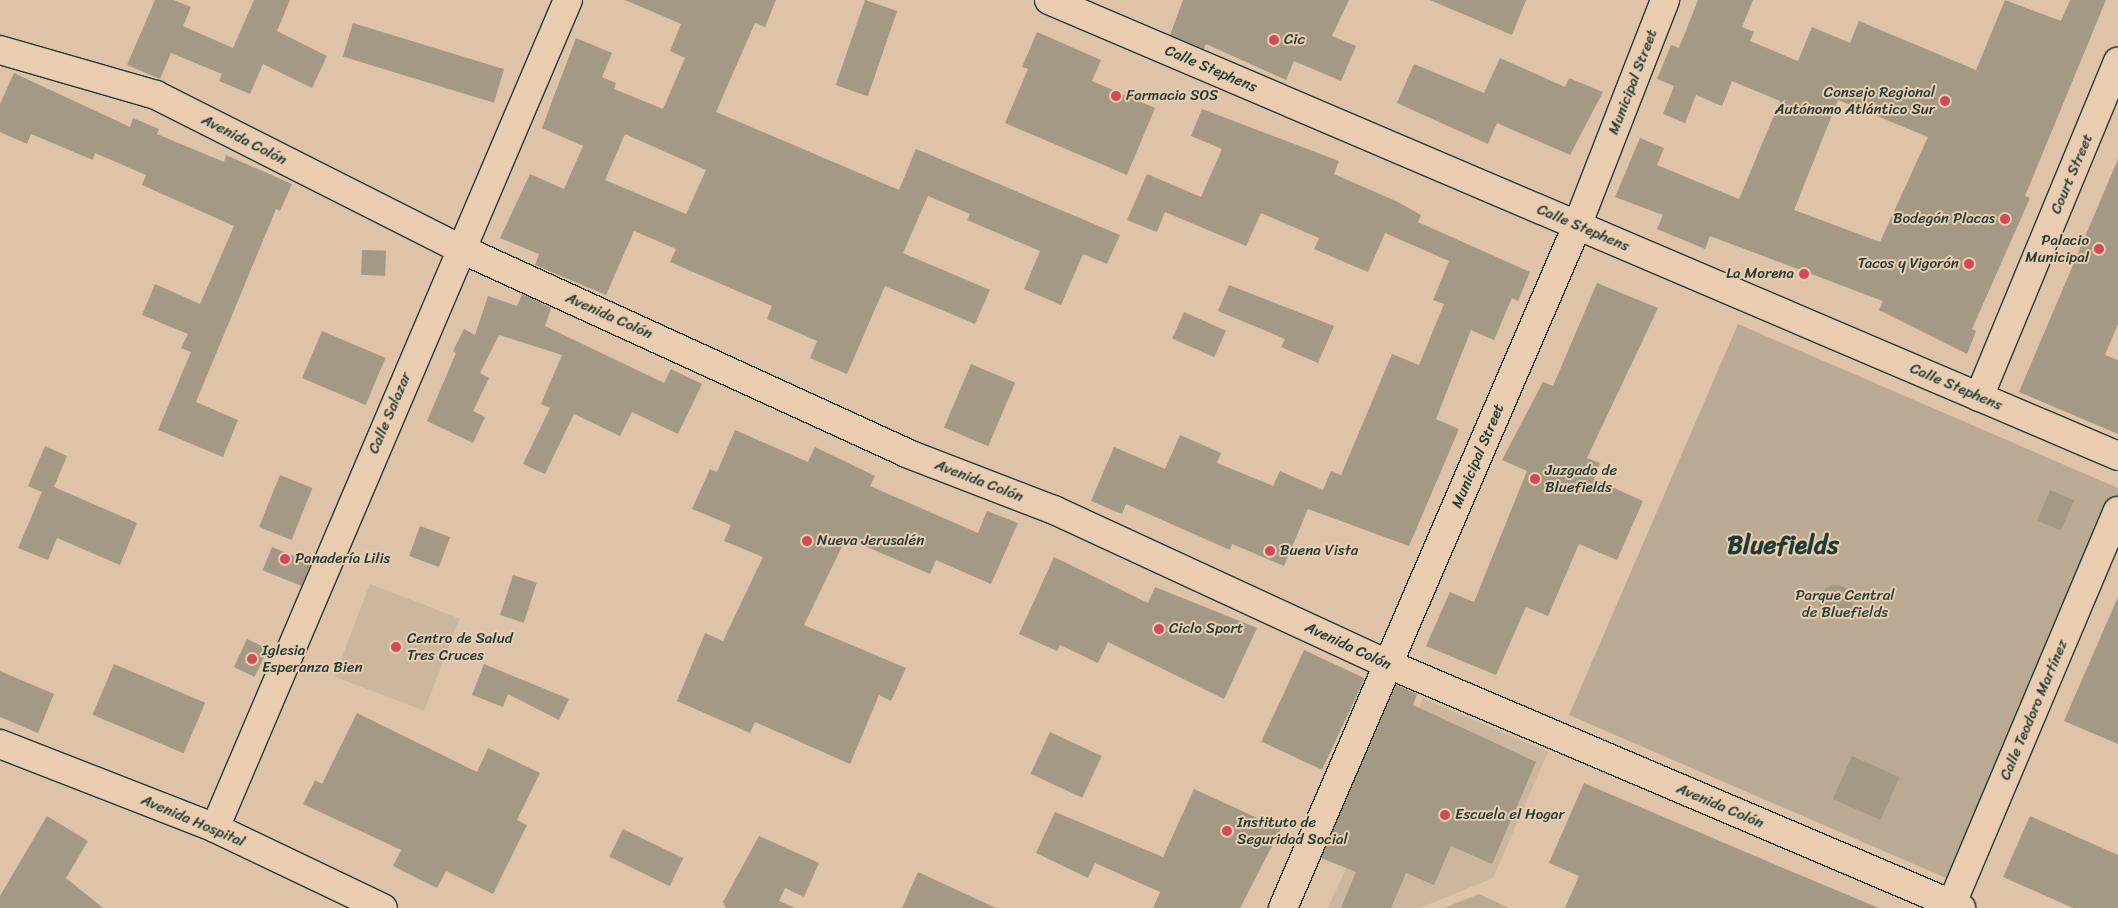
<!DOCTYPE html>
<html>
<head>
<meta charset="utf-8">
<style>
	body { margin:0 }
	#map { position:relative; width:2118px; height:908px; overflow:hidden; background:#dec3a8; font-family:Sriracha,sans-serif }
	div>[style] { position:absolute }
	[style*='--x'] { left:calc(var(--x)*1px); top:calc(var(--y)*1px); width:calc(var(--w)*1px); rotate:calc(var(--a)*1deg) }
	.built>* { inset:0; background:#ccb69d; transform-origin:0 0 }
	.green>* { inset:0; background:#bbaa93 }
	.building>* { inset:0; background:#a39984; transform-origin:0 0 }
	.round { border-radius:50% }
	.roads { filter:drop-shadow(1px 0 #1f3d34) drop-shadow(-1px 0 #1f3d34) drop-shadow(0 1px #1f3d34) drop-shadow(0 -1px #1f3d34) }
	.minor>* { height:28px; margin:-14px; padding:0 14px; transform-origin:14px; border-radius:14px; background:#eaccb0 }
	.tertiary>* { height:28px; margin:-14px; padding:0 14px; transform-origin:14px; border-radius:14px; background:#eaccb0 }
	.dots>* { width:14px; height:14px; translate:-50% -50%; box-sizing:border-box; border:2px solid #eaccb0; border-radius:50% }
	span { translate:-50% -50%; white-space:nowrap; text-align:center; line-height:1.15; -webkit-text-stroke:4px #eaccb0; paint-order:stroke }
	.poi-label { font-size:15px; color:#1f3d34 }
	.left { translate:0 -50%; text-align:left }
	.right { translate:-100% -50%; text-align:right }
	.street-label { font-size:15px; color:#1f3d34 }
	.park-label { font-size:15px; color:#274239 }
	.town-label { font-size:25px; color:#1f3d34; font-weight:700 }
</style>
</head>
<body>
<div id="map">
	<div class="built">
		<i style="left:370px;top:584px;width:96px;height:99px;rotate:21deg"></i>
		<i style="clip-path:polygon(1423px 698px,1548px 752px,1493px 878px,1420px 908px,1328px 908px)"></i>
	</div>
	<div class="green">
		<i style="clip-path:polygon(1738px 324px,2118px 488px,2118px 500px,1953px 881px,1569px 715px)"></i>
		<i style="clip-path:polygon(1479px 894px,1509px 908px,1444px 908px)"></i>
	</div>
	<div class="building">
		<i style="clip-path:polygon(155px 0,174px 0,191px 7px,183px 26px,233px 48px,254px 0,290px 0,277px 31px,327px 56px,312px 88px,263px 64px,250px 94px,219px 81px,222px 74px,171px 53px,160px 79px,127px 65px)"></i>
		<i style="clip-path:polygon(evenodd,625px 0,776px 0,765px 27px,755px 23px,716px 112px,899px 190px,916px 149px,1120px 235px,1107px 264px,1083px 254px,1061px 305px,1024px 289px,1040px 251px,967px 220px,970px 214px,928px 196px,903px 253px,990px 290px,975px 324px,885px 286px,847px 374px,810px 358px,817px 341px,767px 319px,772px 306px,670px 262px,676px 249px,634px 231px,606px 295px,535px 265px,539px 254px,500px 238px,530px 174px,564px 189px,583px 146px,542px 128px,576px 38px,612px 53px,602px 77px,616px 83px,614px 89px,663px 109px,685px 58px,670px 51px,681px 24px,625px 0,625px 134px,706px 170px,686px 214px,605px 180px,625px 134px)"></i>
		<i style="left:865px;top:0;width:34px;height:90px;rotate:19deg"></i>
		<i style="clip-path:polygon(1183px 0,1349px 0,1332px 36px,1356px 46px,1341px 81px,1294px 61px,1286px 80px,1206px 44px,1204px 49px,1170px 35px)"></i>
		<i style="clip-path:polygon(1430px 0,1526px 0,1512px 35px)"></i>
		<i style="clip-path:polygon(evenodd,1698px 0,1753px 0,1742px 27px,1754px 32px,1750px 41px,1798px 61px,1812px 27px,1850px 43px,1859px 21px,1976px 70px,2005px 0,2061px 21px,2070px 0,2106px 0,2025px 196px,2030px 198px,1972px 329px,1976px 331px,1967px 354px,1879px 310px,1883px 301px,1710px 236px,1705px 249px,1657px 229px,1663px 215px,1615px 197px,1640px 138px,1664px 148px,1657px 165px,1739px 199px,1780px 101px,1732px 81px,1722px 106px,1696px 95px,1685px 123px,1663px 114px,1674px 86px,1657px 79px,1671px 45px,1679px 48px,1698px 0,1838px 100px,1928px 137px,1880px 242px,1794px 210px,1838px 100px)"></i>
		<i style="left:353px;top:23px;width:158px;height:35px;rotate:17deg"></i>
		<i style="clip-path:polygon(1037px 32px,1101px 60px,1092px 81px,1155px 108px,1127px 175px,1005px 123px,1028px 69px,1022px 67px)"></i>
		<i style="clip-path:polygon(1500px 58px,1565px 87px,1569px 78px,1603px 92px,1570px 155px,1497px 123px,1488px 144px,1397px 103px,1414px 64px,1484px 93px)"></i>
		<i style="clip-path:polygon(14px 73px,130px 127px,133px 118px,159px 129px,157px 134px,224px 162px,226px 155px,292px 184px,280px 211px,276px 209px,196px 402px,238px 420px,223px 457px,158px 430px,191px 352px,181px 348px,188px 334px,142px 315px,155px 284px,200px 304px,234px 226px,142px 185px,146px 175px,95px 153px,93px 160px,31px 134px,27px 144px,0 132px,0 104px)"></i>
		<i style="clip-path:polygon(1202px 109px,1339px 161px,1334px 174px,1398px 202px,1421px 215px,1418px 222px,1530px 272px,1518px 301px,1512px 298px,1494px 340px,1471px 330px,1436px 419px,1459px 429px,1409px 546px,1308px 509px,1284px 566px,1232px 544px,1230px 550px,1126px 504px,1122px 514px,1091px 501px,1114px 447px,1165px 469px,1180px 435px,1221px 453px,1217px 463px,1273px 486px,1280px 471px,1323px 490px,1331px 471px,1341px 475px,1392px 354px,1419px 365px,1444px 304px,1433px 300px,1449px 261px,1385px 233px,1368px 272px,1314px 249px,1319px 238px,1261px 213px,1246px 246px,1165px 212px,1157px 232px,1127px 220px,1147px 174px,1201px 197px,1222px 149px,1191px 136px)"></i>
		<i style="clip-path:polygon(2118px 159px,2118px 324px,2105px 355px,2118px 360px,2118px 434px,2019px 392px)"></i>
		<i style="left:362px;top:250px;width:24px;height:25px;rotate:2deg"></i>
		<i style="clip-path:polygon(1597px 283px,1658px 308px,1587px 458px,1600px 463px,1594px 479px,1643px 501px,1617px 560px,1579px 544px,1548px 616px,1526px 607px,1496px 675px,1426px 646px,1450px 592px,1474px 602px,1527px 471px,1502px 460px,1543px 382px,1553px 386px)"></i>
		<i style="clip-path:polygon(1229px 285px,1334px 326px,1318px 363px,1281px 347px,1285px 339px,1218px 311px)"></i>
		<i style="clip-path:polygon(522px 294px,551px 308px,545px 326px,664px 383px,671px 369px,702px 384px,678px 434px,632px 412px,620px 436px,574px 414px,545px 474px,523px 464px,550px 408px,541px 404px,562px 355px,499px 335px,480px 373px,489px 378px,473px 411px,485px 417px,473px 443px,427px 421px,456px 353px,453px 351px,464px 329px,475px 335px,488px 296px,517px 306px)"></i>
		<i style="left:1184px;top:312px;width:46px;height:29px;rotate:24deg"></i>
		<i style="left:322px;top:331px;width:69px;height:51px;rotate:23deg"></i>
		<i style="left:971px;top:364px;width:48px;height:69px;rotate:23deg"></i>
		<i style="clip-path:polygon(735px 430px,808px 462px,815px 447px,875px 476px,870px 486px,978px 533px,987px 511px,1018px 523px,991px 584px,936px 560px,930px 574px,846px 538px,804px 625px,906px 668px,891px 701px,879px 695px,850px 764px,755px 722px,750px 733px,677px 701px,705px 633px,723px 641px,763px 557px,724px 541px,731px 525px,692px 509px,710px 469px,717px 472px)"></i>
		<i style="clip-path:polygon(45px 446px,67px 456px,54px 487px,137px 523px,120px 565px,57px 538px,48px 560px,18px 548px,42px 492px,28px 486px)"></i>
		<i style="left:280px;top:475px;width:35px;height:56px;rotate:22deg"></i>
		<i style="left:2050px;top:490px;width:26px;height:33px;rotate:23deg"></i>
		<i style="left:420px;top:526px;width:32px;height:32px;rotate:20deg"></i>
		<i style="left:272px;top:547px;width:42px;height:25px;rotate:22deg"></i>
		<i style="clip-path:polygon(1054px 557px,1148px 603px,1155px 587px,1257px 628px,1224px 699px,1108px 642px,1098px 663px,1060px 645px,1057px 651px,1019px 634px)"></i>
		<i style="left:513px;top:575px;width:25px;height:42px;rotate:18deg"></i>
		<i class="round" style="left:1819px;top:585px;width:34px;height:34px"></i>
		<i style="clip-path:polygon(2118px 597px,2118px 744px,2064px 721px)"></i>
		<i style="left:247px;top:639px;width:23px;height:31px;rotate:25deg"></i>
		<i style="left:1304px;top:650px;width:67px;height:101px;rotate:25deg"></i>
		<i style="left:114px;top:664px;width:99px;height:55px;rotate:23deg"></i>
		<i style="clip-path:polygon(484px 664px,569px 699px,559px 720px,508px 694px,503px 707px,472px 695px)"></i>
		<i style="clip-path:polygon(0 671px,54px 694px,38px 733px,0 717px)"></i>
		<i style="clip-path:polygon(1396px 685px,1417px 694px,1413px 705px,1536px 762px,1492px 864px,1451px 846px,1434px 885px,1406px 873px,1391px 908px,1341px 908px,1356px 872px,1321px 858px)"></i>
		<i style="clip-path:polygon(357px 713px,477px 772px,488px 748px,540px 773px,517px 820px,527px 825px,493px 894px,446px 871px,437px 888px,393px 866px,401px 850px,303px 804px,315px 780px,322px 784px)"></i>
		<i style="left:1050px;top:732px;width:57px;height:46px;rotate:25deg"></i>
		<i style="left:1852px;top:756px;width:52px;height:47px;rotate:24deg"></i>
		<i style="clip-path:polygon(1584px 783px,1783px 868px,1879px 908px,1565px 908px,1579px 876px,1549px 863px)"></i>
		<i style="clip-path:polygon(1194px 789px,1281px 829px,1240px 908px,1153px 908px,1160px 892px,1095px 863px,1088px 878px,1036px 853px,1055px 812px,1163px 857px)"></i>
		<i style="clip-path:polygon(47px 816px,88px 841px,66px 878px,103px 908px,0 908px,0 896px)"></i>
		<i style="clip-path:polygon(2030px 816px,2118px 855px,2118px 908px,2073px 908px,2003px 877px)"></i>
		<i style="left:623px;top:829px;width:67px;height:31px;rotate:26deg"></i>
		<i style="clip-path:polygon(759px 836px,819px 863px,804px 897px,785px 888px,779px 901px,795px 908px,726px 908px,723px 902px)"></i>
		<i style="clip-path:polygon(918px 872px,996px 908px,902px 908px)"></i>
	</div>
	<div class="roads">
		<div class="minor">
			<i style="--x:0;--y:50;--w:162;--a:16.1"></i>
			<i style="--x:156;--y:95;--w:339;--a:26.8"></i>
			<i style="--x:459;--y:248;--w:492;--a:24.6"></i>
			<i style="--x:906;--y:453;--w:159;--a:21.1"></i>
			<i style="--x:1054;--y:510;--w:368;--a:24.8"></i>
			<i style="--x:1388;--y:664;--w:623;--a:23.07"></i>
			<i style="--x:1979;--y:397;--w:363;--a:-67.5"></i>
			<i style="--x:0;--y:744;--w:231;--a:21.3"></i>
			<i style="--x:215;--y:828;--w:186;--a:25.5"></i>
			<i style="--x:215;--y:828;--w:900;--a:-66.91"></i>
			<i style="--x:1283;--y:908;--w:743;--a:-66.68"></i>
			<i style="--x:1577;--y:226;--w:243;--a:-68.7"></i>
			<i style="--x:1950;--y:908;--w:431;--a:-67.1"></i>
		</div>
		<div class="tertiary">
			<i style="--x:1049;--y:0;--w:1162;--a:23.1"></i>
		</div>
	</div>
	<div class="dots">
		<i style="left:1274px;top:40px;background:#d1495b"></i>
		<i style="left:1116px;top:96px;background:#d1495b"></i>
		<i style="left:1945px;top:101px;background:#d1495b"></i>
		<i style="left:2005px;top:219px;background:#d1495b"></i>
		<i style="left:2099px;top:249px;background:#d1495b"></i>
		<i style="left:1969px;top:264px;background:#d1495b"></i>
		<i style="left:1804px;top:274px;background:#d1495b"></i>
		<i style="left:1535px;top:479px;background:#d1495b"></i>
		<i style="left:807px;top:541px;background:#d1495b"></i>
		<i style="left:1270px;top:551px;background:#d1495b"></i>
		<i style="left:285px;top:559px;background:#d1495b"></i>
		<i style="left:1159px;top:629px;background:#d1495b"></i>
		<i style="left:396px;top:647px;background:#d1495b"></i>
		<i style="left:252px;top:659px;background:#d1495b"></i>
		<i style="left:1445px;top:815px;background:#d1495b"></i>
		<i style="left:1227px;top:831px;background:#d1495b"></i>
	</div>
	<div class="poi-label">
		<span class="left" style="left:1284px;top:40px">Cic</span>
		<span class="right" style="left:1935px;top:101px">Consejo Regional<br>Autónomo Atlántico Sur</span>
		<span class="left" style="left:1126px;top:96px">Farmacia SOS</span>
		<span class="right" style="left:1995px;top:219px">Bodegón Placas</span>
		<span class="right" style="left:2089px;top:249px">Palacio<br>Municipal</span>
		<span class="right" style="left:1959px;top:264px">Tacos y Vigorón</span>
		<span class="right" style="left:1794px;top:274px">La Morena</span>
		<span class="left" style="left:1545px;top:479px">Juzgado de<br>Bluefields</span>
		<span class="left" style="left:817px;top:541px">Nueva Jerusalén</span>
		<span class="left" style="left:1280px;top:551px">Buena Vista</span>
		<span class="left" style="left:295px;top:559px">Panadería Lilis</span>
		<span class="left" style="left:1169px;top:629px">Ciclo Sport</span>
		<span class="left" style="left:407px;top:647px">Centro de Salud<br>Tres Cruces</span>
		<span class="left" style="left:262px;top:659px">Iglesia<br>Esperanza Bien</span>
		<span class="left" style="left:1455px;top:815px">Escuela el Hogar</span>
		<span class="left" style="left:1237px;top:831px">Instituto de<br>Seguridad Social</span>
	</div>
	<div class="street-label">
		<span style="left:1211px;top:69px;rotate:23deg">Calle Stephens</span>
		<span style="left:1633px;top:82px;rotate:-69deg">Municipal Street</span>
		<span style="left:244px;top:140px;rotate:27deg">Avenida Colón</span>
		<span style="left:2072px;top:174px;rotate:-67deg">Court Street</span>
		<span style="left:1583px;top:228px;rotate:23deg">Calle Stephens</span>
		<span style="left:609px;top:316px;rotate:24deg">Avenida Colón</span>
		<span style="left:1956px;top:387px;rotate:23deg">Calle Stephens</span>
		<span style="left:390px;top:413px;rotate:-67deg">Calle Salazar</span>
		<span style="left:1478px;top:456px;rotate:-67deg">Municipal Street</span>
		<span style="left:979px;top:481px;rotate:21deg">Avenida Colón</span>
		<span style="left:1348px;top:646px;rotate:25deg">Avenida Colón</span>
		<span style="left:2034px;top:710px;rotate:-67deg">Calle Teodoro Martínez</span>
		<span style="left:1720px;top:806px;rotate:23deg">Avenida Colón</span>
		<span style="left:193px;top:821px;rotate:23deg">Avenida Hospital</span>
	</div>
	<div class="park-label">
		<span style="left:1845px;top:604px">Parque Central<br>de Bluefields</span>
	</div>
	<div class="town-label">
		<span style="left:1783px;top:545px">Bluefields</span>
	</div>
</div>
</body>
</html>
